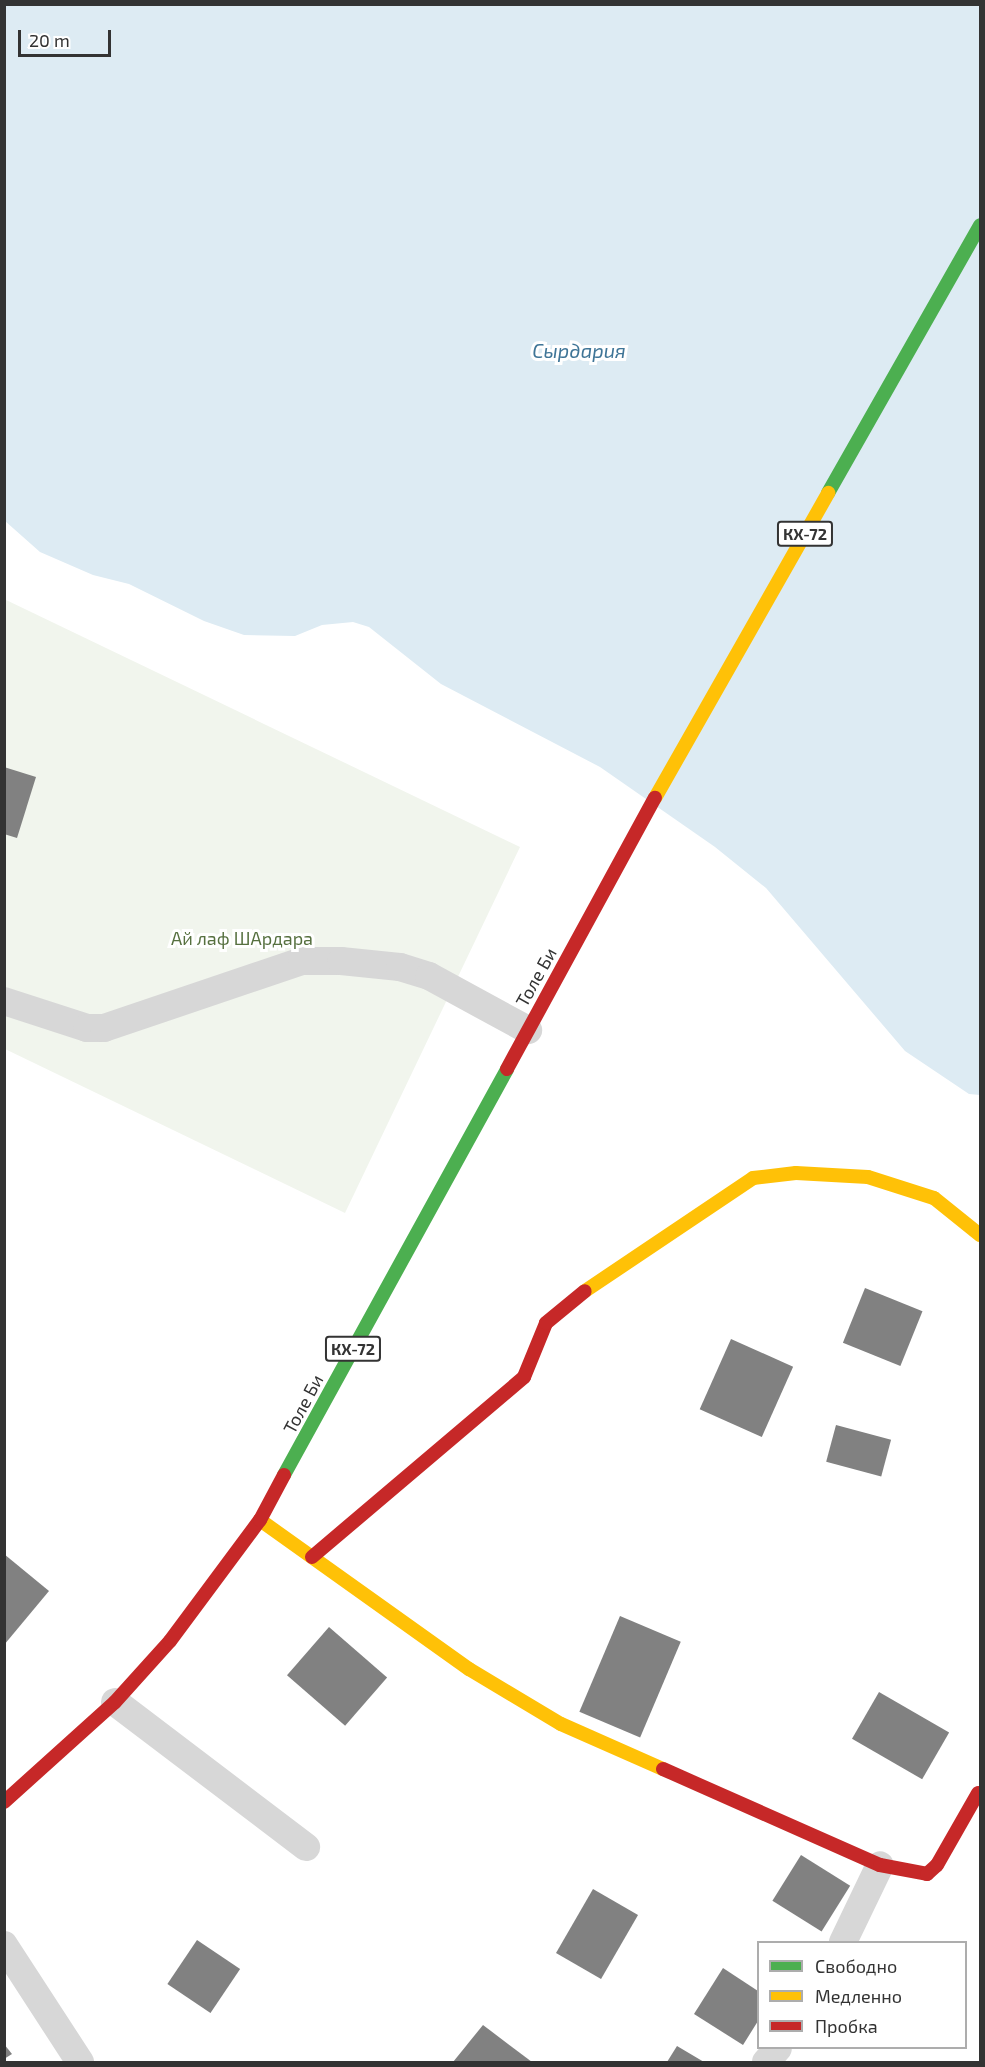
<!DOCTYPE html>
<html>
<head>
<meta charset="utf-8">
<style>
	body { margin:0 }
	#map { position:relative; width:985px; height:2067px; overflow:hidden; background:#fff; font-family:"Exo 2",sans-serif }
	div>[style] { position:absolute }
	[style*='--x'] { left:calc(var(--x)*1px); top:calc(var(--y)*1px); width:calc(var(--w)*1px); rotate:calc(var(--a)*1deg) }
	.green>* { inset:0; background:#f1f5ed }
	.water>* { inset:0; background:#ddebf3 }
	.building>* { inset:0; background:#818181; transform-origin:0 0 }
	.street>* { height:28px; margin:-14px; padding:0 14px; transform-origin:14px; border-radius:14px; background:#d7d7d7 }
	.fast>* { height:14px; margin:-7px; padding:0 7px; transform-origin:7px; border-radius:7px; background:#4caf50 }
	.slow>* { height:14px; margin:-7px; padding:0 7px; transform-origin:7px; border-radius:7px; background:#ffc107 }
	.jam>* { height:14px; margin:-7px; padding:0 7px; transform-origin:7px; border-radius:7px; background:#c62828 }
	span { translate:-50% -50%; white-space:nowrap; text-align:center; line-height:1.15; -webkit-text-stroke:6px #fff; paint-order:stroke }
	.shield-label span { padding:2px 4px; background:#fff; border:2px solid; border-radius:4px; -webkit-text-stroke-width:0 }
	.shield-label { font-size:16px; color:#333; font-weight:700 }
	.park-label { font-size:18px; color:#56703f }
	.street-label { font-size:18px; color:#333 }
	.water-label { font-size:20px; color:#3f7597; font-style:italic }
	.frame { position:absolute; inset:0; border:6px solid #333; pointer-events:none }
	.legend { position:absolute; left:757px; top:1941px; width:210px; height:108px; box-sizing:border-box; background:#fff; border:2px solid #adadad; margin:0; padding:8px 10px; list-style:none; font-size:18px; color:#333 }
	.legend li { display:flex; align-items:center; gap:12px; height:30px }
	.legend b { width:30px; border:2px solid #adadad }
	.scale { position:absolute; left:18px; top:30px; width:93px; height:27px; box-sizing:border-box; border:3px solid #333; border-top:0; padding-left:8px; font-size:18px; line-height:21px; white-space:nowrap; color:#333; -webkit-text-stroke:4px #fff; paint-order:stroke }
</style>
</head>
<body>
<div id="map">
	<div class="green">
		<i style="clip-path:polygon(4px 599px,520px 847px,345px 1213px,5px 1049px)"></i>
	</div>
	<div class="water">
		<i style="clip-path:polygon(4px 5px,980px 5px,980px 1095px,969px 1094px,905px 1051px,766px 888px,715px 847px,600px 767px,441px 684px,369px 627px,353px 622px,322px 625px,295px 636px,244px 635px,204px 621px,129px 584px,93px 575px,40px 552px,5px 521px)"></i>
	</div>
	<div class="building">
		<i style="clip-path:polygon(4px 767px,36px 777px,17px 838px,4px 834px)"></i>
		<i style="left:865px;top:1288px;width:62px;height:59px;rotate:22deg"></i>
		<i style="left:731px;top:1339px;width:68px;height:77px;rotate:24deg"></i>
		<i style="left:836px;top:1425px;width:57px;height:38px;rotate:15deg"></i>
		<i style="clip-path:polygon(4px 1554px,49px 1591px,4px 1645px)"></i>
		<i style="left:620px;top:1616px;width:66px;height:104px;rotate:23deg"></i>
		<i style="left:329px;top:1627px;width:77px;height:64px;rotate:41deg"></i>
		<i style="left:879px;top:1692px;width:81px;height:54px;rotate:30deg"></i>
		<i style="left:801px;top:1855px;width:58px;height:54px;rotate:32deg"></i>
		<i style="left:593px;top:1889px;width:52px;height:74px;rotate:30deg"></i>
		<i style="left:197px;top:1940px;width:52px;height:53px;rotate:34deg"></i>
		<i style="clip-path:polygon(723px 1968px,758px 1991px,758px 2021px,743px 2045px,694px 2014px)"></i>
		<i style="clip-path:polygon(483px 2025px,532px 2062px,453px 2062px)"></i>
		<i style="clip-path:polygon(4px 2044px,12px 2054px,4px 2059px)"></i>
		<i style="clip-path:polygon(677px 2046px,704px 2062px,667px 2062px)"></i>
	</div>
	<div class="street">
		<i style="--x:4;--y:1001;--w:87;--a:18"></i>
		<i style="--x:87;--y:1028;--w:17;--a:0"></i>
		<i style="--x:104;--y:1028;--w:209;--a:-18.7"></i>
		<i style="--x:302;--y:961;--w:39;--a:0"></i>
		<i style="--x:341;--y:961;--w:59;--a:5.8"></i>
		<i style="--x:400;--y:967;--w:30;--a:17"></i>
		<i style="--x:429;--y:976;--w:113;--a:28.6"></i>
		<i style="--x:115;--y:1702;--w:240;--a:37.2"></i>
		<i style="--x:843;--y:1942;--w:85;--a:-64.3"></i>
		<i style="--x:4;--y:1945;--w:140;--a:57"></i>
		<i style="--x:766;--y:2062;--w:18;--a:-49"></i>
	</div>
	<div class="fast">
		<i style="--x:828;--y:493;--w:308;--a:-60.4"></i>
		<i style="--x:284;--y:1475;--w:463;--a:-61.2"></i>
	</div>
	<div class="slow">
		<i style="--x:655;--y:798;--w:351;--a:-60.4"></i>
		<i style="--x:585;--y:1291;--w:202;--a:-33.9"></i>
		<i style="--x:753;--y:1178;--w:43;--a:-6.6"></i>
		<i style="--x:796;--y:1173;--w:72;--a:3.2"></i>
		<i style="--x:868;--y:1177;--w:69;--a:17.7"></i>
		<i style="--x:934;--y:1198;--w:59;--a:38.8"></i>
		<i style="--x:260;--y:1520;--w:257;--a:35.5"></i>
		<i style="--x:469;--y:1669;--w:107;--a:30.9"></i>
		<i style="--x:561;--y:1724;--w:111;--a:23.8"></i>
	</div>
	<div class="jam">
		<i style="--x:507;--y:1069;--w:309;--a:-61.4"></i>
		<i style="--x:312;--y:1557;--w:278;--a:-40.3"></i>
		<i style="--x:524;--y:1377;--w:58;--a:-67.8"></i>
		<i style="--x:546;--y:1323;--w:50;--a:-39.4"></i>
		<i style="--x:663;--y:1769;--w:237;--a:23.9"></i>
		<i style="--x:880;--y:1865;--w:48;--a:10.8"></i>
		<i style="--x:927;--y:1874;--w:13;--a:-42"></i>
		<i style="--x:937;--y:1865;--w:83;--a:-60.3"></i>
		<i style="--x:4;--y:1802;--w:149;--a:-42"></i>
		<i style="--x:115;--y:1702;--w:82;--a:-48"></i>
		<i style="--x:170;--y:1641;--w:151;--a:-53.4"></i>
		<i style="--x:260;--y:1520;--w:51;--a:-61.9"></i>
	</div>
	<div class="shield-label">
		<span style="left:805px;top:534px">КХ-72</span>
		<span style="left:353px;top:1349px">КХ-72</span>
	</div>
	<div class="park-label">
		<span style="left:242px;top:938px">Ай лаф ШАрдара</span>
	</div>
	<div class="street-label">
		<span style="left:536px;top:977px;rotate:-61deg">Толе Би</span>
		<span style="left:303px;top:1404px;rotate:-62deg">Толе Би</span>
	</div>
	<div class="water-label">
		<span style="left:579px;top:350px">Сырдария</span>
	</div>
	<div class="frame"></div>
	<ul class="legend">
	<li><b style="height:8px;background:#4caf50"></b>Свободно</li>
	<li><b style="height:8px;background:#ffc107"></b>Медленно</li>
	<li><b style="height:8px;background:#c62828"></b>Пробка</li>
	</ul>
	<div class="scale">20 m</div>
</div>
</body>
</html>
